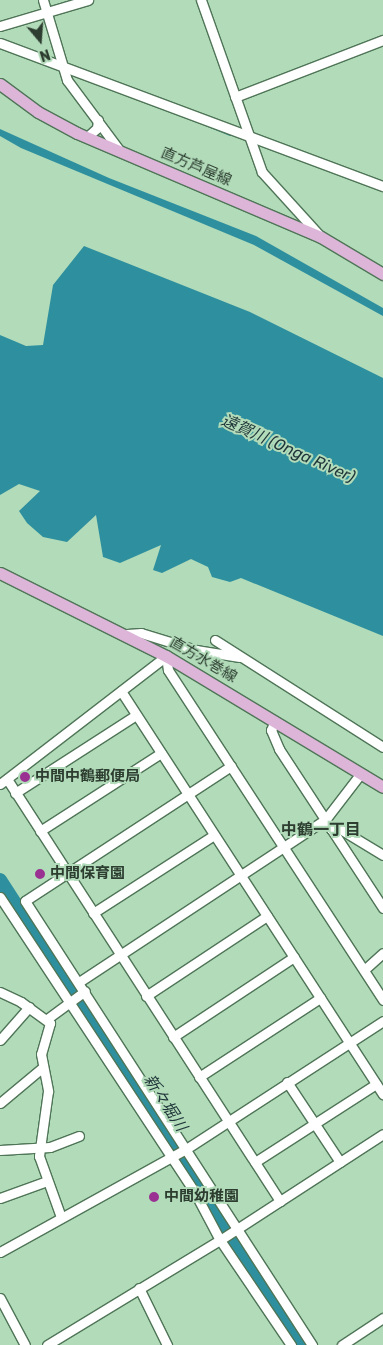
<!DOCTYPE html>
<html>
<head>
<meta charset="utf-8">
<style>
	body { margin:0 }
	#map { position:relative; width:383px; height:1345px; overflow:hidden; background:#b2dbb9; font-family:Rubik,"Noto Sans JP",sans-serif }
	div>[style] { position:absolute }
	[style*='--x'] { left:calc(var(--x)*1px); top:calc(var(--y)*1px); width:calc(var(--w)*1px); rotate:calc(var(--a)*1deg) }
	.water>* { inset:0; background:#2e909f }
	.stream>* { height:2.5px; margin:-1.25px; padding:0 1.25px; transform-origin:1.25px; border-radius:1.25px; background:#2e909f }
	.river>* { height:14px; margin:-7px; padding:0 7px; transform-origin:7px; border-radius:7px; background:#2e909f }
	.roads { filter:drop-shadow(1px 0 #4f7557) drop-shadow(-1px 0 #4f7557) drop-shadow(0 1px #4f7557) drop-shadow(0 -1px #4f7557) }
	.minor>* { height:9px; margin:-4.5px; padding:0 4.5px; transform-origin:4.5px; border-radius:4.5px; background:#fff }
	.major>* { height:11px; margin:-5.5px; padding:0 5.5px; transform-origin:5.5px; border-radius:5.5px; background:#dcb5d8 }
	.dots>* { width:14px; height:14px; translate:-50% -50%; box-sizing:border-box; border:2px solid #b2dbb9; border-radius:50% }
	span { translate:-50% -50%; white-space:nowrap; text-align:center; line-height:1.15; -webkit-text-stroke:4px #b2dbb9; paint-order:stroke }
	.street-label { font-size:15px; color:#2d3e31 }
	.poi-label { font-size:15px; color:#2d3e31; font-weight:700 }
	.left { translate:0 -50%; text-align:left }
	.water-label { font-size:16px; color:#1f3539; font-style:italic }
	.neighbourhood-label { font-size:16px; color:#2d3e31; font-weight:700 }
	.north { position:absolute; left:15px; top:15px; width:50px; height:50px; -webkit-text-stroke:4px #b2dbb9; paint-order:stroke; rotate:162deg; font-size:14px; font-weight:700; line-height:20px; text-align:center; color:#2d3e31 }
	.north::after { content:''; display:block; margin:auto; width:18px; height:22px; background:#2d3e31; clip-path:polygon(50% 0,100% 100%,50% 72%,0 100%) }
</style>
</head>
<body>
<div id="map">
	<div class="water">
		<i style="clip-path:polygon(0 129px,109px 178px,256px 236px,383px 308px,383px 316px,254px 245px,21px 148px,0 136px)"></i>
		<i style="clip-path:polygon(84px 246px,250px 312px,383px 378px,383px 636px,241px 578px,230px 582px,212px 577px,208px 567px,191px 559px,162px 573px,153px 570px,161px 545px,120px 563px,103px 557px,96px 515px,67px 542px,43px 537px,27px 523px,19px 511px,40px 491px,19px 484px,0 495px,0 335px,26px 346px,43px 345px,53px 285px)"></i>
	</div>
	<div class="stream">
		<i style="--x:203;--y:123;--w:29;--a:22"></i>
	</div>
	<div class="river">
		<i style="--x:0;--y:880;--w:554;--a:57.08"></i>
	</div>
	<div class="roads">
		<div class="minor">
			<i style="--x:43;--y:0;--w:84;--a:73.3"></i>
			<i style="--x:67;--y:80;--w:89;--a:53.3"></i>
			<i style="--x:201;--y:0;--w:182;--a:70.5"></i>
			<i style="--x:262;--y:172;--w:86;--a:47.8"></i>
			<i style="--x:0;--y:26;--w:92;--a:-16.5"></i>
			<i style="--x:0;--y:43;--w:409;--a:20.5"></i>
			<i style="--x:235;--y:97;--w:159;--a:-21.1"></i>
			<i style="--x:87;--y:137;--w:13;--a:-42"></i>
			<i style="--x:97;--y:128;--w:8;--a:-83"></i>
			<i style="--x:127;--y:634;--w:14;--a:-4"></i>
			<i style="--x:141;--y:633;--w:58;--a:17.2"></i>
			<i style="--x:196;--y:650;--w:44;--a:9.2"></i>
			<i style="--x:215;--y:640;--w:199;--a:32.5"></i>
			<i style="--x:166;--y:656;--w:14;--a:82"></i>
			<i style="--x:168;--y:670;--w:394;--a:56.9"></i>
			<i style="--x:121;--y:691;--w:481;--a:57"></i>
			<i style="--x:275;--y:721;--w:10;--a:114"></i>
			<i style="--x:271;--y:730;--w:21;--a:67"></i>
			<i style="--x:279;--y:749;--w:190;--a:56.8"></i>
			<i style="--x:231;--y:766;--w:246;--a:146.8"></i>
			<i style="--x:25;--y:901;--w:529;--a:57.12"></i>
			<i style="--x:7;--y:779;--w:503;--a:57.1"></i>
			<i style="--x:0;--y:784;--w:210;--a:-37.6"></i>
			<i style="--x:15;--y:793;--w:144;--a:-32.8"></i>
			<i style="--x:331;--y:829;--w:9;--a:0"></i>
			<i style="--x:340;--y:829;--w:50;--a:31.2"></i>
			<i style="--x:40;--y:831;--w:144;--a:-32.8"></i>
			<i style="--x:0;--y:897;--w:354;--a:56.6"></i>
			<i style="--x:195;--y:1193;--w:53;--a:62"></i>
			<i style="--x:220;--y:1240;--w:127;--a:55.9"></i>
			<i style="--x:93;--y:913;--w:144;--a:-32.8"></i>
			<i style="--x:364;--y:970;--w:25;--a:-42"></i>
			<i style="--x:79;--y:982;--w:295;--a:-33.4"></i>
			<i style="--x:325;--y:820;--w:59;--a:-52.5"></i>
			<i style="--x:0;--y:992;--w:23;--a:25"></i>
			<i style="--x:21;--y:1002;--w:36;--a:36"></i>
			<i style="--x:50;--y:1023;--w:32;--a:106"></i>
			<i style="--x:41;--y:1054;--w:38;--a:79"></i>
			<i style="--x:48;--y:1091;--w:66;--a:97.9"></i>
			<i style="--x:39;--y:1156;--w:65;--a:70.2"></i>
			<i style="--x:146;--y:996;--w:145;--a:-33.5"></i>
			<i style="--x:47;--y:1019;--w:47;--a:-36.4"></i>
			<i style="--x:173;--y:1037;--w:145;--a:-33.5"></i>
			<i style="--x:0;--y:1040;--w:44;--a:-48.7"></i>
			<i style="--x:199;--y:1077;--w:145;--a:-33.1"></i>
			<i style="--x:287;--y:1082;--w:96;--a:56.5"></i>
			<i style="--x:0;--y:1103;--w:56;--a:-39.9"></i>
			<i style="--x:0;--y:1150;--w:50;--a:-3.4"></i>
			<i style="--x:50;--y:1147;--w:31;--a:-21"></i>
			<i style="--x:255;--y:1162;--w:144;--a:-32.8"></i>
			<i style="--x:0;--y:1198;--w:50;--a:-19.9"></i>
			<i style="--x:0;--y:1252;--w:213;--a:-29"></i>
			<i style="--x:186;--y:1149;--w:235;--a:-33"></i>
			<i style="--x:139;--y:1288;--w:64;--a:63.8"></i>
			<i style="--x:0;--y:1298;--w:53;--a:62"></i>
			<i style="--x:47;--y:1345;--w:202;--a:-31.3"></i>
			<i style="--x:220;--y:1240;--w:194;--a:-33"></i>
			<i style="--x:342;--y:1345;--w:49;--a:-33.4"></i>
		</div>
		<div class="major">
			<i style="--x:0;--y:84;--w:47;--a:36.4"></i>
			<i style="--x:38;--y:112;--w:44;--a:28.3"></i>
			<i style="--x:77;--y:133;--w:265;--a:23.1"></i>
			<i style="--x:321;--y:237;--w:72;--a:30.8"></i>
			<i style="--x:0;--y:573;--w:186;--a:26.6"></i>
			<i style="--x:166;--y:656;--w:253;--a:31.1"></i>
		</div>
	</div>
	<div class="dots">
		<i style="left:25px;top:777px;background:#993092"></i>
		<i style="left:40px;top:874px;background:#993092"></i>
		<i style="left:154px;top:1197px;background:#993092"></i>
	</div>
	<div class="street-label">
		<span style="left:196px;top:167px;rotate:23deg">直方芦屋線</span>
		<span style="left:203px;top:660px;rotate:30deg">直方水巻線</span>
	</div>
	<div class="poi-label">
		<span class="left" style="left:35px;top:777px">中間中鶴郵便局</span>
		<span class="left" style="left:50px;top:874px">中間保育園</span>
		<span class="left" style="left:164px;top:1197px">中間幼稚園</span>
	</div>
	<div class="water-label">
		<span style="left:288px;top:449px;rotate:24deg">遠賀川 (Onga River)</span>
		<span style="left:165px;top:1103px;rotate:57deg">新々堀川</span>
	</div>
	<div class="neighbourhood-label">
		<span style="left:321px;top:830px">中鶴一丁目</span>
	</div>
	<div class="north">N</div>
</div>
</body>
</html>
